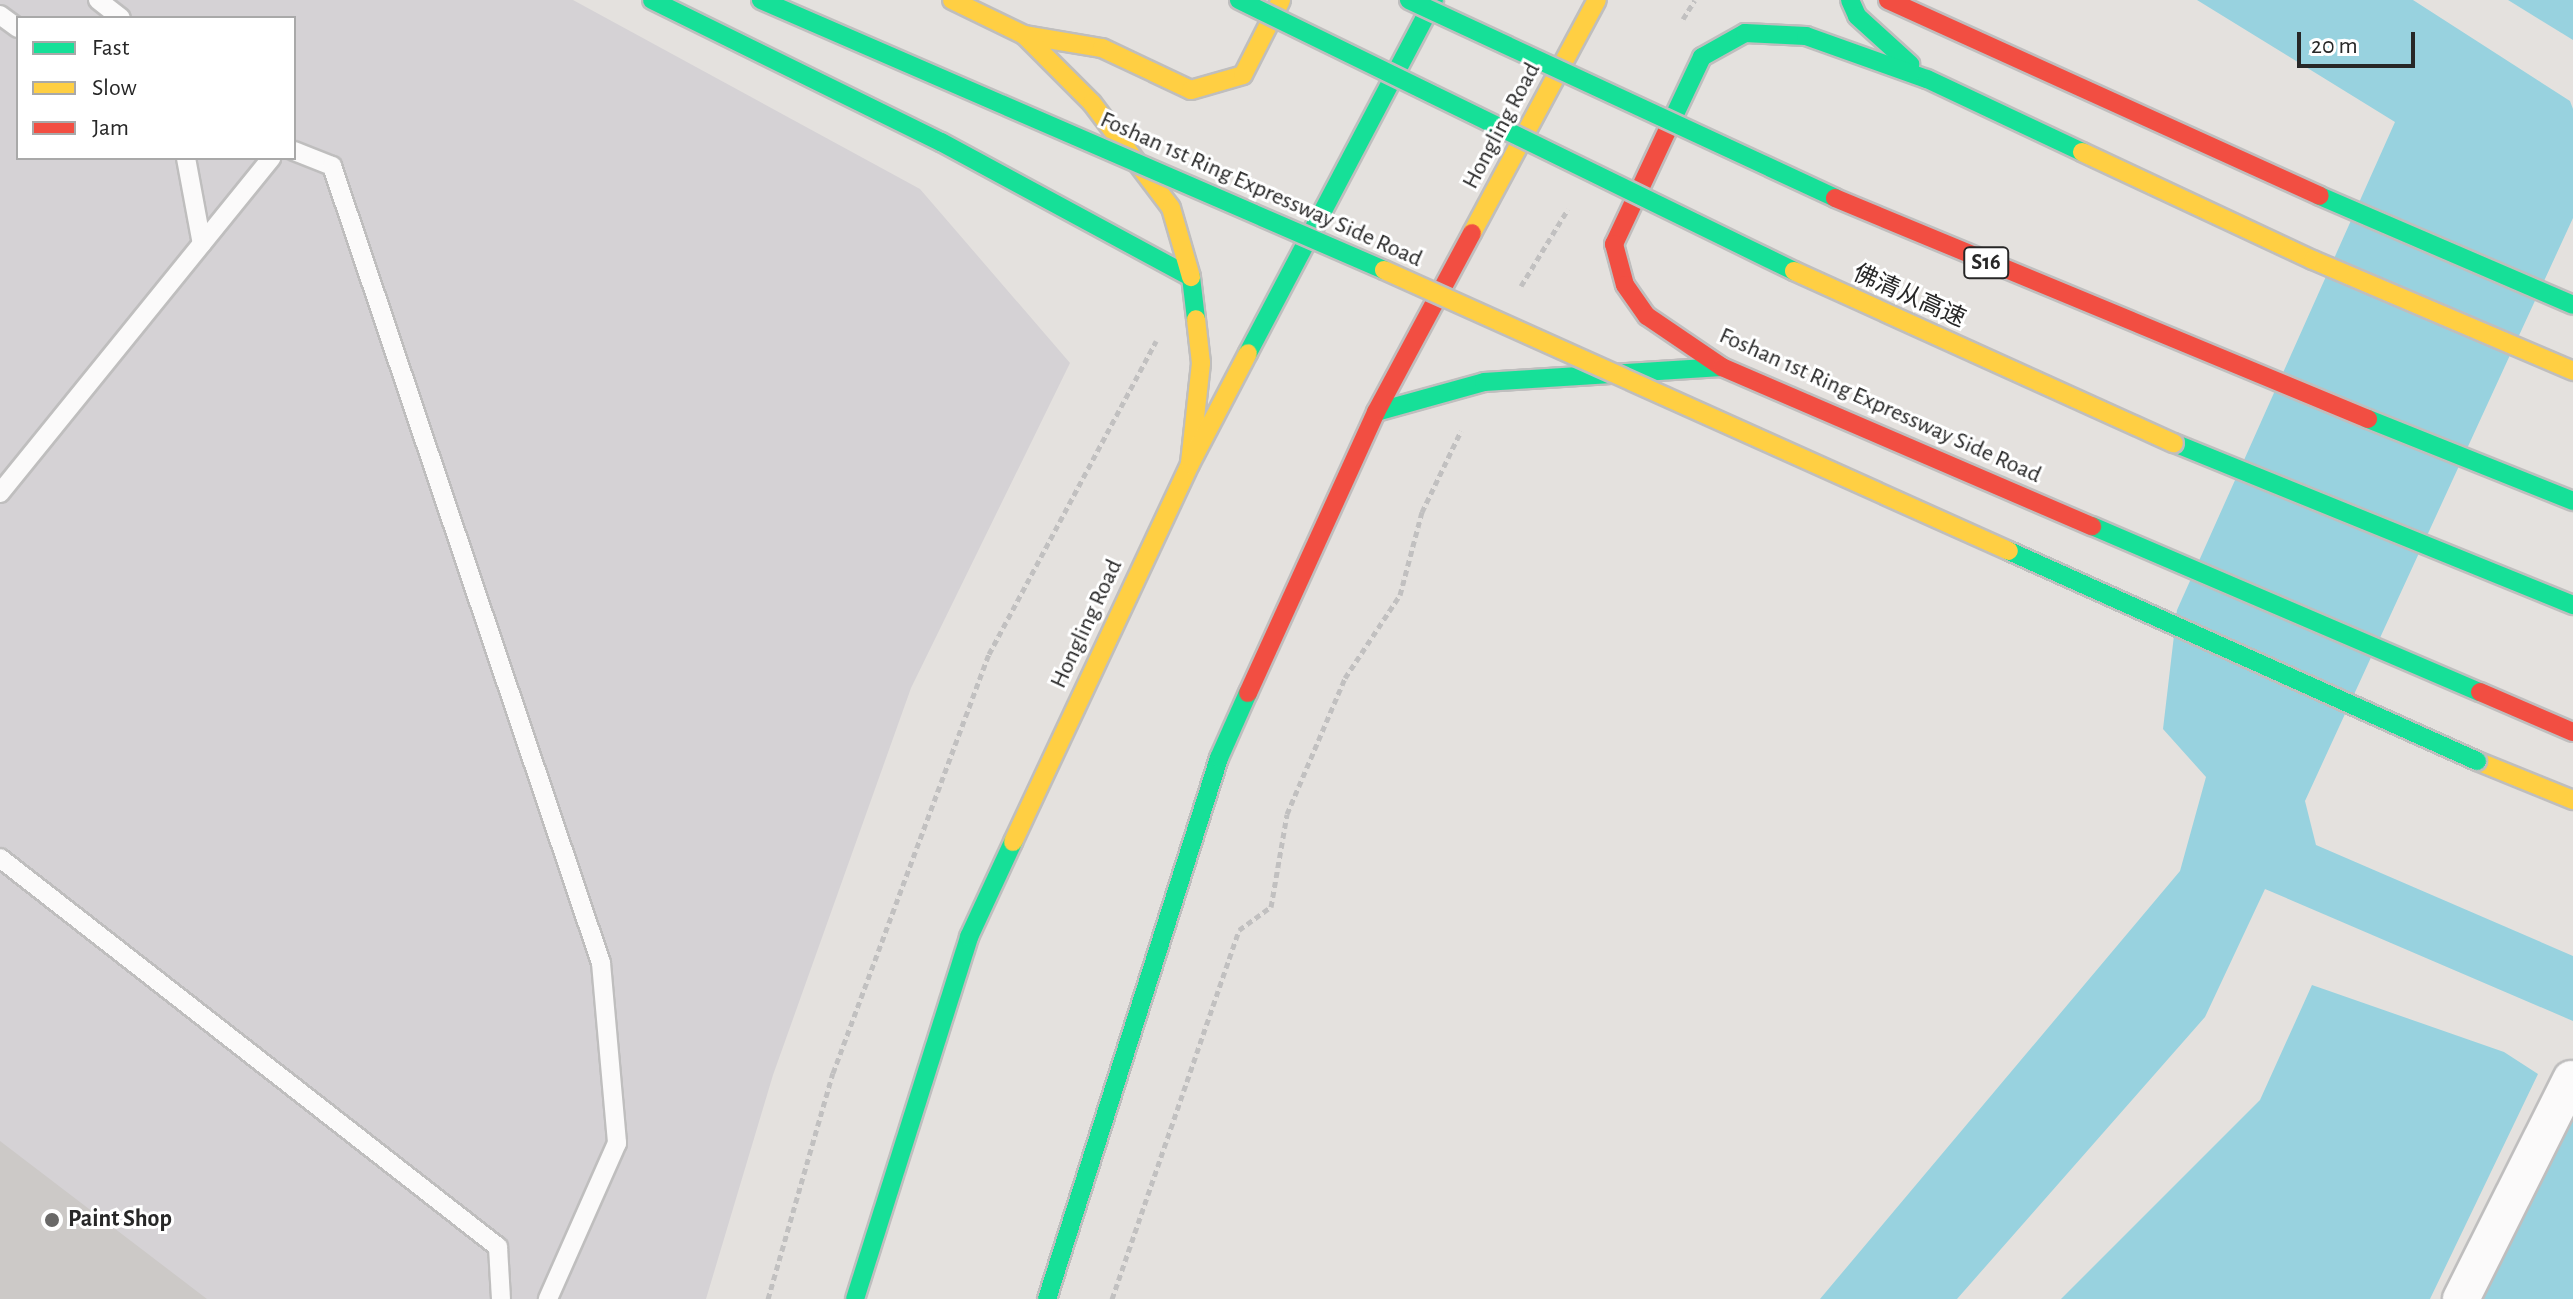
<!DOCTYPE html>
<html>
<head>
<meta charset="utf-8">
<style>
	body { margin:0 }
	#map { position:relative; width:2573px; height:1299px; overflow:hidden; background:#e4e1de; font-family:"Alegreya Sans","Noto Sans SC",sans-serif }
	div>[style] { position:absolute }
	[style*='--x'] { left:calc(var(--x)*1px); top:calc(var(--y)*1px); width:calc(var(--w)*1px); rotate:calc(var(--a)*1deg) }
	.industrial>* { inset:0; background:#d5d2d5 }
	.water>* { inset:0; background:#98d2df }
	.building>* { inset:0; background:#ccc9c7 }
	.path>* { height:5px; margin-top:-2.5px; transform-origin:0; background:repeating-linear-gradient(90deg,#c1c0c0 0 6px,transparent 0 10px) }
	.roads { filter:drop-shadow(2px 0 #bfbebe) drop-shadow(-2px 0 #bfbebe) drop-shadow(0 2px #bfbebe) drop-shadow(0 -2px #bfbebe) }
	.lane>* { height:18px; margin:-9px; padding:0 9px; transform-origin:9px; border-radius:9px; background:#fbfafa }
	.street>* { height:36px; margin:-18px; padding:0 18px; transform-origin:18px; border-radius:18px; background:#fbfafa }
	.fast>* { height:18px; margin:-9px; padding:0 9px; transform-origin:9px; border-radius:9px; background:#16e098 }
	.slow>* { height:18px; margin:-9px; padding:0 9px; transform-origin:9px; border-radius:9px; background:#ffcf43 }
	.jam>* { height:18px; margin:-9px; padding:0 9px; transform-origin:9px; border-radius:9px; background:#f24e42 }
	.bridges { filter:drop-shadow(2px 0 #bfbebe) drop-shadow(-2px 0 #bfbebe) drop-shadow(0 2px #bfbebe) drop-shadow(0 -2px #bfbebe) }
	.fast-bridge>* { height:18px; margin:-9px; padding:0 9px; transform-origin:9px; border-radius:9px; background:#16e098 }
	.slow-bridge>* { height:18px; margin:-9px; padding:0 9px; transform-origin:9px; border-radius:9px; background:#ffcf43 }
	.jam-bridge>* { height:18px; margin:-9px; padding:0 9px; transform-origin:9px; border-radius:9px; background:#f24e42 }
	.dots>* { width:22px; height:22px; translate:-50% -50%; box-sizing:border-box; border:4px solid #fff; border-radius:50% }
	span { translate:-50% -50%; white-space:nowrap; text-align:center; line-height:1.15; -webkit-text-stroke:6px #fff; paint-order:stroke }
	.shield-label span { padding:2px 6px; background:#fff; border:2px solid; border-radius:6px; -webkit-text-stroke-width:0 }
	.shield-label { font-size:22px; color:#272727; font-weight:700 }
	.street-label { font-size:24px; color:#272727 }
	.poi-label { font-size:24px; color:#272727; font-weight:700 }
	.left { translate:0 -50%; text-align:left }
	.legend { position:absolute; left:16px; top:16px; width:280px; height:144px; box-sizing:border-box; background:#fff; border:2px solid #a9a9a9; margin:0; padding:10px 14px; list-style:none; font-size:24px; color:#272727 }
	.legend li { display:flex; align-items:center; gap:16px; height:40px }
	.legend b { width:40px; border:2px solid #a9a9a9 }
	.scale { position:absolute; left:2297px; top:32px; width:118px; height:36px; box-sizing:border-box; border:4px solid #272727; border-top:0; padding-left:10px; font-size:24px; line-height:28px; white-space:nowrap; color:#272727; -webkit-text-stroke:6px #fff; paint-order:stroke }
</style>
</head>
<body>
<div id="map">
	<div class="industrial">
		<i style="clip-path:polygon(evenodd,0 0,573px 0,920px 189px,1070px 363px,911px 688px,773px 1075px,706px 1299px,0 1299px,0 0,18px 18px,294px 18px,294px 158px,18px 158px,18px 18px)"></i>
	</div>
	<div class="water">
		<i style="clip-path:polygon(2197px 0,2413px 0,2570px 101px,2573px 109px,2573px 218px,2305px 801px,2316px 845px,2573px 956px,2573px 1021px,2265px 889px,2205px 1017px,1957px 1299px,1820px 1299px,2180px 871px,2206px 777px,2163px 729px,2177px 610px,2395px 122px)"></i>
		<i style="clip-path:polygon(2508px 0,2573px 0,2573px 40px)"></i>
		<i style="clip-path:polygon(2312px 985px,2504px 1052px,2538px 1074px,2430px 1299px,2061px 1299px,2260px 1100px)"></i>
		<i style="clip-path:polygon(2573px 1115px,2573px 1299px,2480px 1299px)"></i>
	</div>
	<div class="building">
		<i style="clip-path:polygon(0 1141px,207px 1299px,0 1299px)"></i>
	</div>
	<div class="path">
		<i style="--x:1683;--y:19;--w:22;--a:-58"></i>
		<i style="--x:1521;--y:286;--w:90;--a:-58.6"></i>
		<i style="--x:768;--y:1299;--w:235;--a:-74"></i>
		<i style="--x:833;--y:1073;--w:447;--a:-69.6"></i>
		<i style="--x:989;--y:654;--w:355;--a:-61.9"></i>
		<i style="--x:1112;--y:1299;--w:390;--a:-71"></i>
		<i style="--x:1239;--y:930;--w:39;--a:-36"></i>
		<i style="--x:1271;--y:907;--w:94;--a:-80.2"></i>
		<i style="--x:1287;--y:814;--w:148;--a:-66.9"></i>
		<i style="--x:1345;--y:678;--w:100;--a:-56.5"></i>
		<i style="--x:1400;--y:595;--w:86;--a:-75.2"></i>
		<i style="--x:1422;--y:512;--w:90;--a:-64.3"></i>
	</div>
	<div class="roads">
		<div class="lane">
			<i style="--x:98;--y:0;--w:29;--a:38"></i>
			<i style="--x:0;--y:15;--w:22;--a:36"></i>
			<i style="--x:294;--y:151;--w:41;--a:21.5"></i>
			<i style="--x:332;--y:166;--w:841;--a:71.35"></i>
			<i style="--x:601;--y:963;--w:181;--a:84.9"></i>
			<i style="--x:617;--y:1143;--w:171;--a:113.9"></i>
			<i style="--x:186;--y:158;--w:87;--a:79.5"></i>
			<i style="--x:0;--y:493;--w:431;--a:-51"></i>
			<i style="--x:0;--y:858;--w:632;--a:37.99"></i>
			<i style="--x:498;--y:1247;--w:52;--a:86.7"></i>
		</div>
		<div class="street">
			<i style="--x:2461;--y:1299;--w:246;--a:-63.4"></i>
		</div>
		<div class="fast">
			<i style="--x:652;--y:0;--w:322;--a:26.2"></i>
			<i style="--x:941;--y:142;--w:284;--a:28.4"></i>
			<i style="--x:1191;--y:277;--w:42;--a:83.2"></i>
			<i style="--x:1850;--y:0;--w:17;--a:66"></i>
			<i style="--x:1857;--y:16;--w:72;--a:42.2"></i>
			<i style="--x:1667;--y:131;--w:82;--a:-64.7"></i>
			<i style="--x:1702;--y:57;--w:49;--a:-29.2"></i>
			<i style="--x:1745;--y:33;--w:61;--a:2.8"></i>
			<i style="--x:1806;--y:36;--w:128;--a:19.6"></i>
			<i style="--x:1927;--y:79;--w:171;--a:25.2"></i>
			<i style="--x:2320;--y:196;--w:275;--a:23.3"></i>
			<i style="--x:1248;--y:353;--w:399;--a:-62.2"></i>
			<i style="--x:1376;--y:412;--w:112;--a:-15.5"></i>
			<i style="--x:1484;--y:382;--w:238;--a:-3.6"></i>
			<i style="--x:2174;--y:443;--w:431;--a:22.1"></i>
			<i style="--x:2092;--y:526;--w:422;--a:23.2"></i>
			<i style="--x:855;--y:1299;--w:380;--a:-72.5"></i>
			<i style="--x:969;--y:937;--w:105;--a:-65.1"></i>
			<i style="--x:1047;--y:1299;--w:568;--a:-72.36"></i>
			<i style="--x:1219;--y:758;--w:71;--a:-66"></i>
		</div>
		<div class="slow">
			<i style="--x:952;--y:0;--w:80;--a:25.9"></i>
			<i style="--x:1024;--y:35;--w:79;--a:9.5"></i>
			<i style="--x:1102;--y:48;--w:98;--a:25.3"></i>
			<i style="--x:1191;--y:90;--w:54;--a:-16.1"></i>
			<i style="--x:1243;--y:75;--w:84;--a:-63.1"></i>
			<i style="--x:1024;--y:35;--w:96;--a:45"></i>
			<i style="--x:1092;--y:103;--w:131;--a:53"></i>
			<i style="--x:1171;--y:208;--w:72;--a:73.8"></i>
			<i style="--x:2082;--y:152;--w:255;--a:25.1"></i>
			<i style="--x:2313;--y:260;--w:283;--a:23.1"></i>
			<i style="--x:1472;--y:233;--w:264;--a:-61.8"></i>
			<i style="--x:1190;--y:463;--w:101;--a:-83.7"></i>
			<i style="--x:1201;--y:363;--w:44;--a:-96.5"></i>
			<i style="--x:2477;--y:761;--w:104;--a:22.1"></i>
			<i style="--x:1013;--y:842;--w:417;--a:-64.9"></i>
			<i style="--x:1190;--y:464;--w:125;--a:-62.4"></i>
		</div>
		<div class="jam">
			<i style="--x:1888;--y:0;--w:474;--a:24.4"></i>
			<i style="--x:1667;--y:131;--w:125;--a:115.1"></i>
			<i style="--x:1614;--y:244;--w:42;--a:75"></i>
			<i style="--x:1625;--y:285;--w:38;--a:55"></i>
			<i style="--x:1647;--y:316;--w:91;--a:34.2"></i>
			<i style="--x:1722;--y:367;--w:403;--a:23.3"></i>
			<i style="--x:2480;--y:692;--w:101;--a:23.3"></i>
			<i style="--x:1248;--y:693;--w:309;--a:-65.5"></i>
			<i style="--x:1376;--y:412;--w:203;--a:-61.8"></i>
		</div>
	</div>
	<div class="bridges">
		<div class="fast-bridge">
			<i style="--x:761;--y:0;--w:679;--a:23.43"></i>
			<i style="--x:1239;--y:0;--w:618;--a:26.03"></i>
			<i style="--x:1409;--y:0;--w:470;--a:24.9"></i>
			<i style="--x:2368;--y:419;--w:221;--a:21.8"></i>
			<i style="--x:2009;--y:551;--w:513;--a:24.17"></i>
		</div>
		<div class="slow-bridge">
			<i style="--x:1384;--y:270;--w:685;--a:24.21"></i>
			<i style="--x:1794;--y:271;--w:417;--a:24.4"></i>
		</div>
		<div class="jam-bridge">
			<i style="--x:1835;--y:198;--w:577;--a:22.52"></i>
		</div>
	</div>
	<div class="dots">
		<i style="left:52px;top:1220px;background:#696867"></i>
	</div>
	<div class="shield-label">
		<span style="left:1986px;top:263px">S16</span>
	</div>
	<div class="street-label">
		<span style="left:1502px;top:126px;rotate:-62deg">Hongling Road</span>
		<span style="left:1261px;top:190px;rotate:24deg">Foshan 1st Ring Expressway Side Road</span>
		<span style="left:1909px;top:297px;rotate:24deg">佛清从高速</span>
		<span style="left:1880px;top:406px;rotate:24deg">Foshan 1st Ring Expressway Side Road</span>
		<span style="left:1087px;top:624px;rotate:-65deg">Hongling Road</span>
	</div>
	<div class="poi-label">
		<span class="left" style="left:68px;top:1220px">Paint Shop</span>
	</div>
	<ul class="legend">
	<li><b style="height:10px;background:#16e098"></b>Fast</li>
	<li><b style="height:10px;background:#ffcf43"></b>Slow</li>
	<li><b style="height:10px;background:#f24e42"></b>Jam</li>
	</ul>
	<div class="scale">20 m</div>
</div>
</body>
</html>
